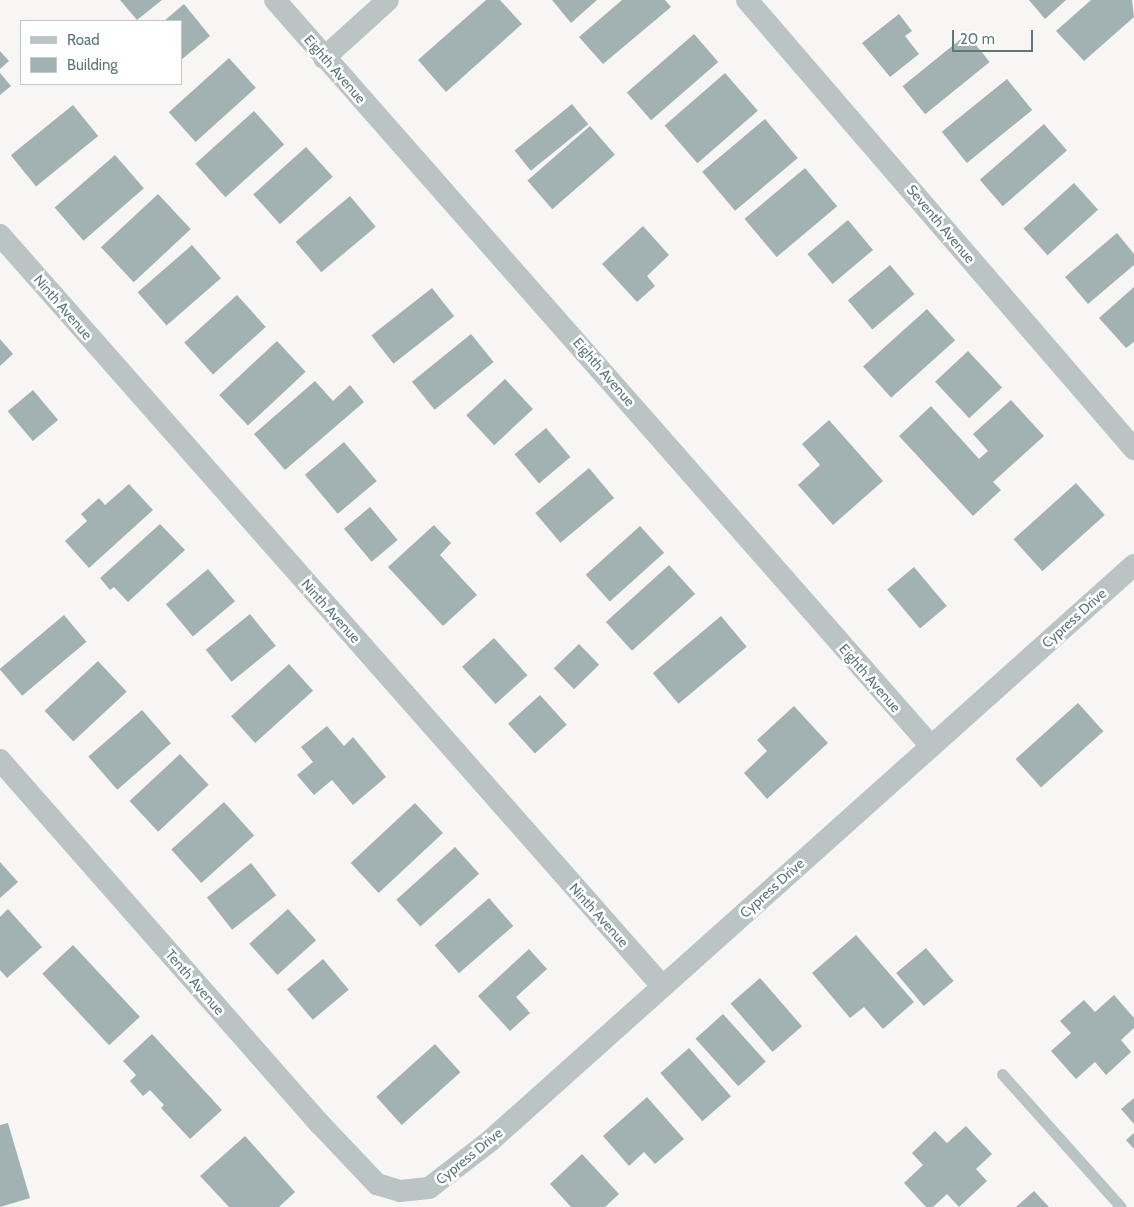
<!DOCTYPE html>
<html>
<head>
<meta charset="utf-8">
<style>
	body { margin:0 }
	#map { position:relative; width:1134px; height:1207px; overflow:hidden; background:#f7f6f4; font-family:Cabin,sans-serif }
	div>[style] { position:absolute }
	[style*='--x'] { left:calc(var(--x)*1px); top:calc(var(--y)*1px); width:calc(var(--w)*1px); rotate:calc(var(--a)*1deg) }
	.building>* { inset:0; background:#a2b2b2; transform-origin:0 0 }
	.service>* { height:11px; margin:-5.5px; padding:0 5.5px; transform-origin:5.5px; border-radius:5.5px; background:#bac4c4 }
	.minor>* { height:22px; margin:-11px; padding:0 11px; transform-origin:11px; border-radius:11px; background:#bac4c4 }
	span { translate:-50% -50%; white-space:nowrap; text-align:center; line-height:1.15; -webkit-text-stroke:5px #fff; paint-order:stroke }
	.street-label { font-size:14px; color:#5d787a }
	.legend { position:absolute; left:20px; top:20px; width:162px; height:65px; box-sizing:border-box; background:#fff; border:1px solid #bec9ca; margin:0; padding:6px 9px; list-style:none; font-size:15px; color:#5d787a }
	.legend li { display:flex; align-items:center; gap:10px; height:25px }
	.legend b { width:25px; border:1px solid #bec9ca }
	.scale { position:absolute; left:952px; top:30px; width:81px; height:22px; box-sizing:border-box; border:2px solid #5d787a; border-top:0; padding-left:6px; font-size:15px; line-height:18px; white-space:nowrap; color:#5d787a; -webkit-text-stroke:4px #fff; paint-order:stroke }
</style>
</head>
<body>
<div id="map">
	<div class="building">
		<i style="clip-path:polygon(120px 0,162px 0,137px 20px)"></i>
		<i style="clip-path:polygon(486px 0,500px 0,522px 24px,446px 92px,418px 60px)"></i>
		<i style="clip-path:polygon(552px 0,597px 0,571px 23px)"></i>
		<i style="clip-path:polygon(622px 0,665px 0,671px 7px,603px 64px,579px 37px)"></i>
		<i style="clip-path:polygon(1029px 0,1066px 0,1045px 19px)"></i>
		<i style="clip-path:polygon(1091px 0,1132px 0,1134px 17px,1084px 61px,1056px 31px)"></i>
		<i style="clip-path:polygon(184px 4px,210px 36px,181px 60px,181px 21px,164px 21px)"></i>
		<i style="clip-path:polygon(899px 14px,912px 31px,905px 36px,919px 54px,890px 77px,862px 43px)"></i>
		<i style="left:694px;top:34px;width:37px;height:89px;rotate:49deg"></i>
		<i style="left:967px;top:34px;width:36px;height:83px;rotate:51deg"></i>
		<i style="clip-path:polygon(0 51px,9px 61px,0 69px)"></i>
		<i style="left:229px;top:58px;width:40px;height:81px;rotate:48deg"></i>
		<i style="clip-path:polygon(0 73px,11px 86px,0 95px)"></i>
		<i style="left:725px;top:73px;width:50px;height:80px;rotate:49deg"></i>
		<i style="left:1007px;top:79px;width:40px;height:84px;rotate:51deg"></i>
		<i style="left:572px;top:104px;width:26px;height:74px;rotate:51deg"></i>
		<i style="left:73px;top:105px;width:40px;height:80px;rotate:51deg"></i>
		<i style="left:254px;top:111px;width:45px;height:79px;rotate:48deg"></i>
		<i style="left:765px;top:119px;width:51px;height:82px;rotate:50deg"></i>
		<i style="left:1044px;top:124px;width:35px;height:85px;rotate:49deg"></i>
		<i style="left:590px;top:126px;width:38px;height:83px;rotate:49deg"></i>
		<i style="left:306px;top:147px;width:40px;height:71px;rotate:48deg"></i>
		<i style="left:115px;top:155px;width:44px;height:80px;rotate:49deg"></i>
		<i style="left:805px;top:168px;width:50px;height:79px;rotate:50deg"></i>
		<i style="left:1074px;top:183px;width:36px;height:68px;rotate:48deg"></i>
		<i style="left:158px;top:194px;width:48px;height:78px;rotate:47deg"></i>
		<i style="left:350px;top:196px;width:40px;height:71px;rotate:50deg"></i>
		<i style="left:848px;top:220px;width:39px;height:53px;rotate:50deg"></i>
		<i style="clip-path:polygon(643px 226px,669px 255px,647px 276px,655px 286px,637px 302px,602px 264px)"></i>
		<i style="clip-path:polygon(1117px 233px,1134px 254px,1134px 265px,1088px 304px,1065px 277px)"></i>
		<i style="left:192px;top:245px;width:44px;height:72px;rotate:49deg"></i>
		<i style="left:890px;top:265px;width:38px;height:55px;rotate:50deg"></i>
		<i style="clip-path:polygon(1134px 287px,1134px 342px,1126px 348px,1099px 318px)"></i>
		<i style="left:432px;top:288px;width:36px;height:77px;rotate:52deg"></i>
		<i style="left:237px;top:295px;width:43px;height:71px;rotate:48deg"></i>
		<i style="left:927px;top:309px;width:42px;height:86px;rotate:48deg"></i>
		<i style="left:471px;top:334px;width:36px;height:76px;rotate:51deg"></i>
		<i style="clip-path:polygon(0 339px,13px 354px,0 366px)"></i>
		<i style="left:277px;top:341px;width:42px;height:79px;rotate:47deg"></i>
		<i style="left:968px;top:351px;width:50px;height:45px;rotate:47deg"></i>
		<i style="left:505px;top:379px;width:41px;height:53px;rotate:47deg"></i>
		<i style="clip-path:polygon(315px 381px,333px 401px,350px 385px,364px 402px,285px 470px,254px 434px)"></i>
		<i style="left:33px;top:390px;width:39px;height:33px;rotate:50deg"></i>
		<i style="clip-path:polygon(1011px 400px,1044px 436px,993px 482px,1001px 490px,973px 516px,899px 436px,931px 406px,979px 459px,988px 451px,973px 434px)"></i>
		<i style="clip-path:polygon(829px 420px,883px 481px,833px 525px,798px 485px,820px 465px,802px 444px)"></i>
		<i style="left:546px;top:428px;width:38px;height:41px;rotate:50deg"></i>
		<i style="left:344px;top:442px;width:51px;height:51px;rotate:50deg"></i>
		<i style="left:589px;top:468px;width:39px;height:70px;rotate:50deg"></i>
		<i style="left:1076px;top:483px;width:43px;height:84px;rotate:48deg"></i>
		<i style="clip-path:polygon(129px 484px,153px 510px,89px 568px,65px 541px,87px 521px,81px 514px,99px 498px,105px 505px)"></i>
		<i style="left:370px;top:507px;width:43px;height:34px;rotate:50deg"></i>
		<i style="clip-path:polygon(160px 524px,185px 550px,128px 602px,114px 587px,110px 590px,100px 578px)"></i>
		<i style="clip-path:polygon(434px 525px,451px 543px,440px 555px,477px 595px,443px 626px,388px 567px)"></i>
		<i style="left:640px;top:526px;width:36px;height:73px;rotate:48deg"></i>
		<i style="left:669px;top:565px;width:39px;height:85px;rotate:48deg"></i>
		<i style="left:914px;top:567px;width:51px;height:35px;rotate:50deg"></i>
		<i style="left:208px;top:569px;width:42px;height:55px;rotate:50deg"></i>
		<i style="left:250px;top:614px;width:41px;height:57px;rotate:51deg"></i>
		<i style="left:64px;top:615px;width:35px;height:84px;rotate:50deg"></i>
		<i style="left:721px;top:616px;width:40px;height:89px;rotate:50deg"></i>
		<i style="left:494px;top:638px;width:50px;height:43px;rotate:48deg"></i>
		<i style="left:579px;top:644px;width:29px;height:35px;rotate:46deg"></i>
		<i style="left:98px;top:661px;width:42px;height:73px;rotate:47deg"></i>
		<i style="left:289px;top:664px;width:36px;height:78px;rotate:48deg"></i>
		<i style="left:540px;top:695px;width:40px;height:43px;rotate:48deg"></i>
		<i style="left:1078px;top:703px;width:38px;height:84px;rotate:48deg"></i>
		<i style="clip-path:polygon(794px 706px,828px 743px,767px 799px,744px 773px,767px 751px,757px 740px)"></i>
		<i style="left:142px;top:710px;width:44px;height:71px;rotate:49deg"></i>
		<i style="clip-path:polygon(327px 726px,344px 746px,353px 737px,386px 777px,353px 805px,332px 780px,314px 795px,297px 775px,313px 762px,301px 747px)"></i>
		<i style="left:180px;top:754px;width:42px;height:69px;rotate:47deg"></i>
		<i style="left:224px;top:802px;width:45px;height:71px;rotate:48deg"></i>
		<i style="left:415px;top:803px;width:41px;height:88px;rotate:47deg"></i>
		<i style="left:455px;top:847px;width:36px;height:79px;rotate:48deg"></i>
		<i style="clip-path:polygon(0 862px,18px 882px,0 898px)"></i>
		<i style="left:251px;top:863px;width:41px;height:56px;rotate:52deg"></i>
		<i style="left:489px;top:898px;width:37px;height:72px;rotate:49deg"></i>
		<i style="clip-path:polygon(8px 909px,42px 947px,7px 978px,0 970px,0 917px)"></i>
		<i style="left:288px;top:909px;width:42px;height:52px;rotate:48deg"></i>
		<i style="clip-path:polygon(856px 935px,914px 1002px,883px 1029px,864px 1007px,850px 1018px,812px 973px)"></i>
		<i style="left:73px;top:945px;width:98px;height:42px;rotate:47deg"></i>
		<i style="left:926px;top:948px;width:43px;height:39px;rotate:50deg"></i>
		<i style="clip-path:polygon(529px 949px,547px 969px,516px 997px,530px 1013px,510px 1031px,478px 996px)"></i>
		<i style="left:323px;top:959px;width:40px;height:47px;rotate:50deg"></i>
		<i style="left:760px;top:978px;width:64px;height:39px;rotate:49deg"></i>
		<i style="clip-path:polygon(1114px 995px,1134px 1018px,1134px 1028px,1121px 1040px,1131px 1052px,1106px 1075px,1095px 1062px,1076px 1079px,1051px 1051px,1071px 1033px,1060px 1021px,1084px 1000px,1095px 1012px)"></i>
		<i style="left:723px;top:1014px;width:64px;height:37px;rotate:48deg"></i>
		<i style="clip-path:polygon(152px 1034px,222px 1110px,190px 1139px,161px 1108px,164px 1105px,150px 1090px,143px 1096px,130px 1081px,136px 1075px,123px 1061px)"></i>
		<i style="left:435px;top:1044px;width:38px;height:79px;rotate:48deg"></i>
		<i style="left:689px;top:1048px;width:64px;height:38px;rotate:49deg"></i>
		<i style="clip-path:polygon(647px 1097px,684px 1139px,655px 1164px,644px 1152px,629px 1166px,603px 1136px)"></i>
		<i style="clip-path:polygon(1134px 1098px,1134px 1124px,1121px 1109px)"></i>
		<i style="clip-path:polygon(8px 1123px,30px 1198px,0 1207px,0 1125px)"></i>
		<i style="clip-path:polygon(966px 1126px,992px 1154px,976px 1169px,987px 1181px,959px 1207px,947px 1194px,933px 1207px,926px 1207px,904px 1183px,923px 1165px,912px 1153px,935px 1131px,947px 1143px)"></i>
		<i style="clip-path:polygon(1134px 1133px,1134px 1149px,1126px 1140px)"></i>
		<i style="clip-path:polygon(245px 1136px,295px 1192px,279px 1207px,229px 1207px,200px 1176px)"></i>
		<i style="clip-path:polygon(582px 1154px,619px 1194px,605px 1207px,571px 1207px,550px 1184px)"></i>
		<i style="clip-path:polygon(1034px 1191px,1049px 1207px,1016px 1207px)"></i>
	</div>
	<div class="service">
		<i style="--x:1002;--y:1074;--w:178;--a:48.2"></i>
	</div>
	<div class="minor">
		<i style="--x:275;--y:0;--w:993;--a:48.67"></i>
		<i style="--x:747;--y:0;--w:593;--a:49.24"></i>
		<i style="--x:324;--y:58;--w:86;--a:-42.2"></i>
		<i style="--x:0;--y:235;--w:1001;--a:48.6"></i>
		<i style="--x:0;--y:760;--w:485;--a:48.7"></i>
		<i style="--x:320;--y:1124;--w:83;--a:46.5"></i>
		<i style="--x:377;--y:1184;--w:24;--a:17"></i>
		<i style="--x:400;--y:1191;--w:29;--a:-6"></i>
		<i style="--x:429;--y:1188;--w:77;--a:-37.6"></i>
		<i style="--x:490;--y:1141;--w:864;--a:-41.81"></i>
	</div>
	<div class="street-label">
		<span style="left:335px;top:69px;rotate:49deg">Eighth Avenue</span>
		<span style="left:941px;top:224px;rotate:50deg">Seventh Avenue</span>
		<span style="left:63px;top:307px;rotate:49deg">Ninth Avenue</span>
		<span style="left:604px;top:372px;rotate:49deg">Eighth Avenue</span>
		<span style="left:331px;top:611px;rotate:48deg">Ninth Avenue</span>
		<span style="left:1074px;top:618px;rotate:-42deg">Cypress Drive</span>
		<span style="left:870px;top:678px;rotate:49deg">Eighth Avenue</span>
		<span style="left:772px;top:888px;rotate:-42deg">Cypress Drive</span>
		<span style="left:599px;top:915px;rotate:48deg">Ninth Avenue</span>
		<span style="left:195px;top:982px;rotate:49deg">Tenth Avenue</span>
		<span style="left:469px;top:1156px;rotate:-39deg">Cypress Drive</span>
	</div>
	<ul class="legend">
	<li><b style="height:6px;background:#bac4c4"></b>Road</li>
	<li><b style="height:14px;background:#a2b2b2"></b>Building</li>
	</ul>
	<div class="scale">20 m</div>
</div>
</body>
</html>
